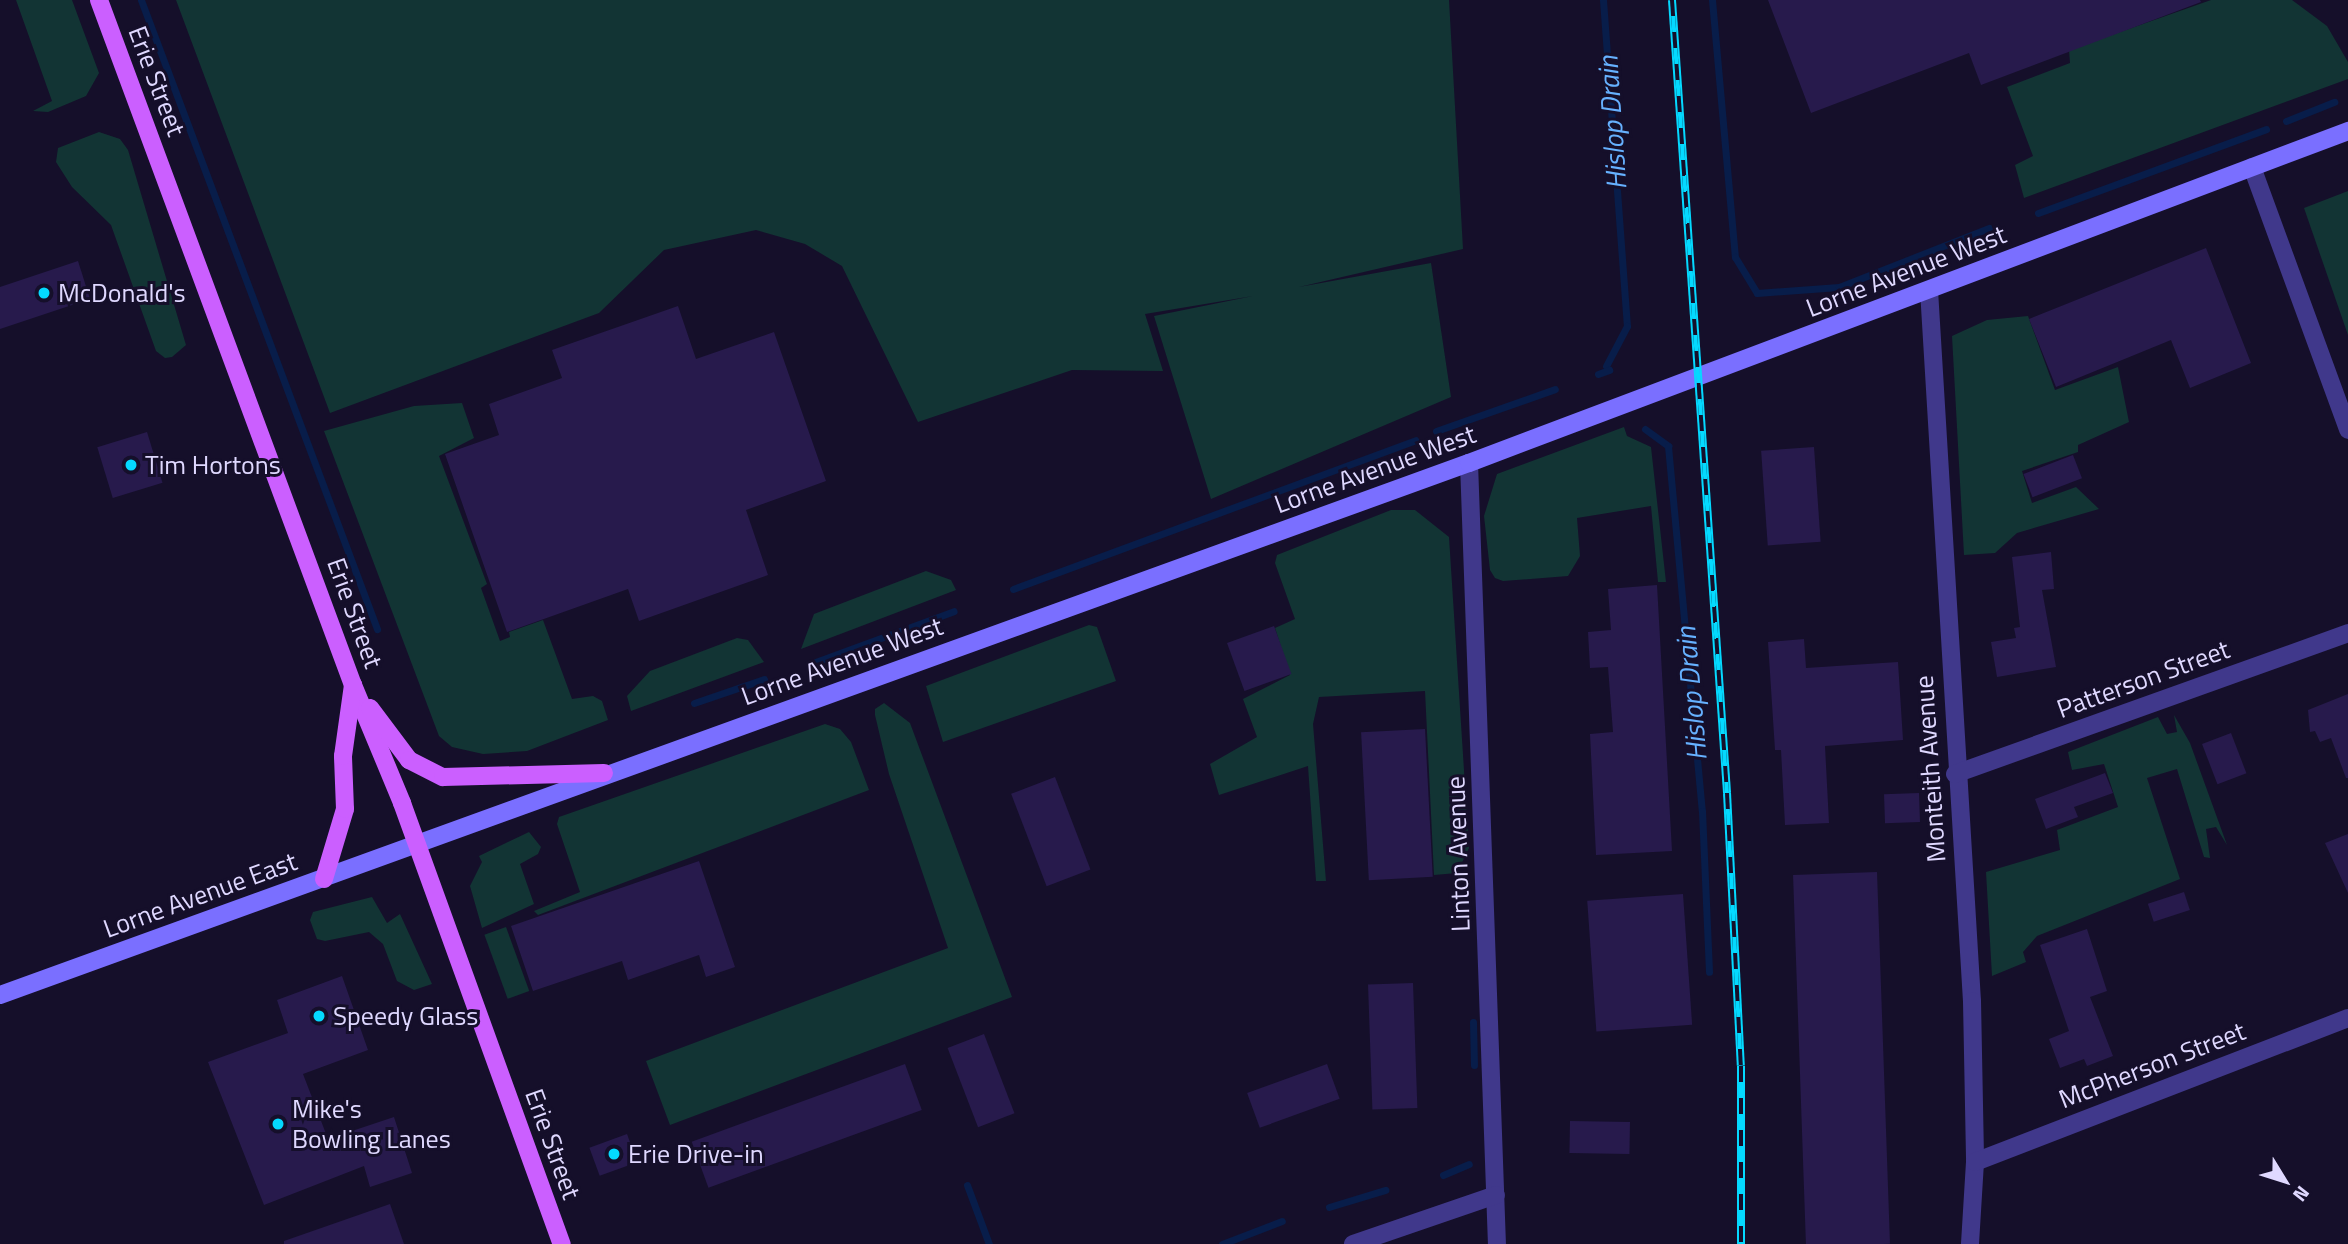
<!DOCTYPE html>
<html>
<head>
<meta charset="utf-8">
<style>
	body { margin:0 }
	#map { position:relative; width:2348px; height:1244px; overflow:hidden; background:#150f2a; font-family:"Titillium Web",sans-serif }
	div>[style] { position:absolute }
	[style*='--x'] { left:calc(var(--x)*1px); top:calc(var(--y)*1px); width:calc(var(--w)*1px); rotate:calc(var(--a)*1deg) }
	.green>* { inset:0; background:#123434; transform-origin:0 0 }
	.stream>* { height:7px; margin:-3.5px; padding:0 3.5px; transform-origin:3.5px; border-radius:3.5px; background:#081d4a }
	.building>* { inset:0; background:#271a4c; transform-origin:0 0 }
	.minor>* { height:18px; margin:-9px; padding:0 9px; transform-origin:9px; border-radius:9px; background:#40388b }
	.tertiary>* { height:18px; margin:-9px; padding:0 9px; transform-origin:9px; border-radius:9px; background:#40388b }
	.secondary>* { height:18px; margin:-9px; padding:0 9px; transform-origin:9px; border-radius:9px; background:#7a6fff }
	.primary>* { height:18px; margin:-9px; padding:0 9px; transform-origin:9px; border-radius:9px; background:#cb5fff }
	.rail>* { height:8px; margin-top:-4px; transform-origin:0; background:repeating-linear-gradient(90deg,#150f2a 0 16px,#04d9ff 0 32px); box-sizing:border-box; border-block:2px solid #04d9ff }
	.dots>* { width:19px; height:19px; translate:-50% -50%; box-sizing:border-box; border:4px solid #150f2a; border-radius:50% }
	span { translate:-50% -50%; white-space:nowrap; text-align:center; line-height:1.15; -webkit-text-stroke:6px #150f2a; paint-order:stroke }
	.street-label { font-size:26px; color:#dfd8ff }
	.poi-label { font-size:26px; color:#dfd8ff }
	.left { translate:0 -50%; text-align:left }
	.water-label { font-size:28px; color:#66b1ff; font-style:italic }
	.north { position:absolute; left:2250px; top:1146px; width:70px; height:70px; -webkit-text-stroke:5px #150f2a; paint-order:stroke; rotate:128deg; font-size:19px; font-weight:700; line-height:28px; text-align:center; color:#dfd8ff }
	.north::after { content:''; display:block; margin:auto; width:24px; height:32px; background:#dfd8ff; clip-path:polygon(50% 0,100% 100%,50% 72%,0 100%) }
</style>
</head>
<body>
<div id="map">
	<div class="green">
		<i style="clip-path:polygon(16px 0,72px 0,99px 73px,86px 96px,48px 112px,33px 111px,52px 101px)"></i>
		<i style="clip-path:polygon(176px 0,1449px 0,1463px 249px,1299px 287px,1431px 263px,1451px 397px,1211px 499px,1154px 316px,1253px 296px,1145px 314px,1163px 371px,1072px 370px,918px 422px,842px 266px,805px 244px,756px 230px,664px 250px,599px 313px,330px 413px)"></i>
		<i style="clip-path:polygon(2211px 0,2292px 0,2327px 26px,2348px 62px,2348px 79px,2024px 198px,2015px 165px,2033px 156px,2007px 87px,2070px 63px,2069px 50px)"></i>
		<i style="clip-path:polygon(99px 132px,120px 139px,128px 150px,186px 345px,172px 357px,165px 358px,156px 351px,111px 225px,72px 187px,56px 162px,58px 148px)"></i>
		<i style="clip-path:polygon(2348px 191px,2348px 335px,2304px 208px)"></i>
		<i style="clip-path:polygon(2028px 316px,2055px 390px,2118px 367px,2129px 422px,2078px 445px,2078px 452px,2022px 471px,2032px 503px,2076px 487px,2099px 509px,2017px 533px,1995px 553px,1964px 555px,1952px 336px,1987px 320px)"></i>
		<i style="clip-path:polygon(462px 403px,474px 438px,439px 456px,487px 584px,481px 588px,500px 641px,510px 637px,509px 632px,543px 620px,572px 699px,593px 696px,602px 701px,608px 720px,527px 751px,483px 754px,452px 747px,439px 736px,324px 431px,414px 406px)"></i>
		<i style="clip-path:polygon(1624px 427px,1627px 436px,1651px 447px,1666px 582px,1658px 582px,1651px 506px,1577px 518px,1580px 556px,1568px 576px,1503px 581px,1495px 578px,1490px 570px,1484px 516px,1497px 474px)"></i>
		<i style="clip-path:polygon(1391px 510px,1415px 510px,1449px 537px,1469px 848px,1457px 873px,1434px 875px,1425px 691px,1319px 697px,1313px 724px,1326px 881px,1316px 881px,1308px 766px,1219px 795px,1210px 764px,1257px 737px,1243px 699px,1290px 675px,1275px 628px,1295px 619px,1275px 563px,1277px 555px)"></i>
		<i style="clip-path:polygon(926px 571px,951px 580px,956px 590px,801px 649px,814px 614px)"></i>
		<i style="clip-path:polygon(1089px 625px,1097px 627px,1116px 681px,943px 742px,926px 686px)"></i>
		<i style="clip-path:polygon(737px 638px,748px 640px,764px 662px,631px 711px,627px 696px,650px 671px)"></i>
		<i style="clip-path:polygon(884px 703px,910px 723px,1012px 997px,670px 1125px,646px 1061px,948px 948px,889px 774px,875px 715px,875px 709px)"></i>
		<i style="clip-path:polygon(2174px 715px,2190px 743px,2227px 845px,2216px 827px,2206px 829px,2210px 858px,2204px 857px,2177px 769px,2147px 778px,2180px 879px,2037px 936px,2023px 952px,2026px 962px,1992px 976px,1986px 872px,2060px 850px,2057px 830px,2118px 807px,2104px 764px,2072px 770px,2068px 752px,2158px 717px,2167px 734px,2177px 732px)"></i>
		<i style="clip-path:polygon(825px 724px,840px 729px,851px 742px,869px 790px,538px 915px,534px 911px,580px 892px,557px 824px,559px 817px)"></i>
		<i style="clip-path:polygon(529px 832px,541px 847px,538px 854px,520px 864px,534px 904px,482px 928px,470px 886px,482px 862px,479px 856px)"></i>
		<i style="clip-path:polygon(372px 897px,387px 923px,400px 914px,432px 984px,414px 990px,397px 981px,383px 944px,369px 932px,325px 941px,317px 939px,310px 920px,313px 912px)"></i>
		<i style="left:506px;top:927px;width:68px;height:23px;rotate:70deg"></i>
	</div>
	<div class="stream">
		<i style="--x:141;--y:0;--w:672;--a:69.43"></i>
		<i style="--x:1603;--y:0;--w:327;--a:85.8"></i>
		<i style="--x:1627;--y:326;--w:45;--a:117.7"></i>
		<i style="--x:1712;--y:0;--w:258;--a:84.9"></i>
		<i style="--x:1735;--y:257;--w:42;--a:58.6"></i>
		<i style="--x:1757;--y:293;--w:82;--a:-4.2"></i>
		<i style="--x:1839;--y:287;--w:161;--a:-21.5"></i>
		<i style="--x:2286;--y:121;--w:52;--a:-21.6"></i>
		<i style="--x:2038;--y:213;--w:243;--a:-20.2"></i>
		<i style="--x:1598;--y:374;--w:12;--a:-20"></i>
		<i style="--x:1645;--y:429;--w:29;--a:36"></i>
		<i style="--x:1668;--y:446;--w:367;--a:84.7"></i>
		<i style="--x:1702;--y:811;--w:161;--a:87.5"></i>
		<i style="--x:1436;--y:431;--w:126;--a:-19.4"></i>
		<i style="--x:1013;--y:589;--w:429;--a:-20.3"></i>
		<i style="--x:810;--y:664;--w:153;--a:-20.2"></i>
		<i style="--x:694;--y:703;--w:74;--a:-18.9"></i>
		<i style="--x:1473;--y:1022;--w:43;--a:88.7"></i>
		<i style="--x:1443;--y:1175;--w:28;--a:-23"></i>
		<i style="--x:967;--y:1185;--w:63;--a:69.6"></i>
		<i style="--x:1329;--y:1207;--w:59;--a:-16.9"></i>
		<i style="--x:1222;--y:1244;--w:64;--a:-21"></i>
	</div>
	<div class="building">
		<i style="clip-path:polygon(1768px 0,2200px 0,2201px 2px,1981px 85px,1969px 53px,1811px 113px)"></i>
		<i style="clip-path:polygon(2206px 248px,2251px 363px,2190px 388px,2171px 340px,2056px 387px,2029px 319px)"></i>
		<i style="clip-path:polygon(78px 261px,90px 299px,0 329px,0 287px)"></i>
		<i style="clip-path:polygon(678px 306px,696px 359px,774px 332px,826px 481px,746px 510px,768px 575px,639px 621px,628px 589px,507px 632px,445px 454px,499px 435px,489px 404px,562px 378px,552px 350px)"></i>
		<i style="left:147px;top:432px;width:53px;height:52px;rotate:73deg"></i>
		<i style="left:1814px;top:447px;width:95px;height:53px;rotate:86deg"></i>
		<i style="left:2073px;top:455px;width:25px;height:53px;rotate:69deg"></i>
		<i style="clip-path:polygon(2051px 552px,2054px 589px,2042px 590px,2056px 667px,1997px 677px,1991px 642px,2016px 638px,2014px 628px,2020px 627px,2012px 557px)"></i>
		<i style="clip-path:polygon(1657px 585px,1672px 851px,1596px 855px,1590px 734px,1613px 732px,1608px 667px,1590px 668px,1588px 632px,1611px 630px,1608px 589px)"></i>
		<i style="left:1274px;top:626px;width:51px;height:50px;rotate:70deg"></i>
		<i style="clip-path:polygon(1804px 639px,1806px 668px,1898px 662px,1903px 740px,1825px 746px,1829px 823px,1785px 825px,1781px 750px,1775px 750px,1768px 642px)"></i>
		<i style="clip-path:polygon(2348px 694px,2348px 778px,2346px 778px,2331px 738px,2320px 742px,2315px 731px,2310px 732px,2308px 710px)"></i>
		<i style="left:1425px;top:729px;width:148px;height:64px;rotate:87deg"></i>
		<i style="left:2231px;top:733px;width:43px;height:31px;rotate:69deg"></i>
		<i style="clip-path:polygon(2105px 773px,2113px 793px,2074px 807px,2078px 817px,2046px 829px,2035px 799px)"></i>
		<i style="left:1055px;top:777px;width:99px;height:47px;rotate:69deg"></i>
		<i style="left:1919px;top:793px;width:29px;height:35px;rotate:88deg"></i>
		<i style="clip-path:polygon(2348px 834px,2348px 893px,2325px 843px)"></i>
		<i style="clip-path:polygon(699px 861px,735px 967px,706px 977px,699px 955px,628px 980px,622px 961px,533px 991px,511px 926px)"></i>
		<i style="left:1877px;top:872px;width:372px;height:84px;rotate:88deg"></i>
		<i style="left:2184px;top:892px;width:19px;height:38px;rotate:72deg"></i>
		<i style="left:1683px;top:894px;width:131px;height:96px;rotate:86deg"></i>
		<i style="clip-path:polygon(2087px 929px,2107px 991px,2090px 997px,2113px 1056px,2087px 1066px,2084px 1059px,2060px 1068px,2049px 1039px,2069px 1031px,2040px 945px)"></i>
		<i style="clip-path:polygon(342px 976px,368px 1050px,303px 1074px,328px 1139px,394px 1117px,412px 1173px,370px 1187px,364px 1166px,264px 1205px,208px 1062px,288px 1033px,277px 1000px)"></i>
		<i style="left:1413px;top:983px;width:125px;height:45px;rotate:88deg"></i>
		<i style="left:984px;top:1034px;width:85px;height:39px;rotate:69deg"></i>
		<i style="left:905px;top:1064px;width:49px;height:227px;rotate:70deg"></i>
		<i style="left:1327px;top:1064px;width:37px;height:85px;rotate:70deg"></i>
		<i style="left:1570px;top:1121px;width:60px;height:32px;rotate:1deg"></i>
		<i style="left:627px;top:1134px;width:30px;height:40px;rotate:70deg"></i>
		<i style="clip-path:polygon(390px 1204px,404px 1244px,284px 1244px,284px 1241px)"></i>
	</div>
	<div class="minor">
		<i style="--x:1929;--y:290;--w:712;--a:86.54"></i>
		<i style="--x:1972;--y:1001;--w:161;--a:88.9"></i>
		<i style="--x:1975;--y:1162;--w:82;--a:93.5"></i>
		<i style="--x:1469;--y:463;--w:782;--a:87.95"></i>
		<i style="--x:1955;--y:774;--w:418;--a:-19.7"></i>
		<i style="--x:1975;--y:1162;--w:400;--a:-21.1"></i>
		<i style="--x:1353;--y:1244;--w:151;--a:-18.9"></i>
	</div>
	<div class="tertiary">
		<i style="--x:2252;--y:167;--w:280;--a:69.9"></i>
	</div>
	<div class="secondary">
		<i style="--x:0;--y:995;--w:1562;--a:-19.91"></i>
		<i style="--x:1469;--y:463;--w:940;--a:-20.69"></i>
	</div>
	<div class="primary">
		<i style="--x:99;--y:0;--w:731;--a:69.66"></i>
		<i style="--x:353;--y:685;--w:128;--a:67.4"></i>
		<i style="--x:402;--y:803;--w:469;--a:70.1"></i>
		<i style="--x:370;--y:708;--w:65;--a:53.1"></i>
		<i style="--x:409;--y:760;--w:38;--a:27"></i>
		<i style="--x:443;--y:777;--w:161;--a:-1.4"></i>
		<i style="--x:324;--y:879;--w:73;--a:-73.3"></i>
		<i style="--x:345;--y:809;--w:53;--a:-92.2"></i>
		<i style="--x:343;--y:756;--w:72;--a:-82"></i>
	</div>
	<div class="rail">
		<i style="--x:1672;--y:0;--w:795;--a:86.03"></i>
		<i style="--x:1727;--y:793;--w:273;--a:87.1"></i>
		<i style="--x:1741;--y:1066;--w:178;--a:90"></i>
	</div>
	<div class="dots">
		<i style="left:44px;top:293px;background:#04d9ff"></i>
		<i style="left:131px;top:465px;background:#04d9ff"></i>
		<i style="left:319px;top:1016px;background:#04d9ff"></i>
		<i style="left:278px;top:1124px;background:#04d9ff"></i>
		<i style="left:614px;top:1154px;background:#04d9ff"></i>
	</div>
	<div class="street-label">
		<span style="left:157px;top:81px;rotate:69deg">Erie Street</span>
		<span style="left:1906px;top:271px;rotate:-21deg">Lorne Avenue West</span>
		<span style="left:1375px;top:469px;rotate:-20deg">Lorne Avenue West</span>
		<span style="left:355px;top:613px;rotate:70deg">Erie Street</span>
		<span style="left:842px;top:661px;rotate:-20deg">Lorne Avenue West</span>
		<span style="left:2143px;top:679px;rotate:-20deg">Patterson Street</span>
		<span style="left:1930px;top:769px;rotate:-94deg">Monteith Avenue</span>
		<span style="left:1458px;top:854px;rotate:-92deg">Linton Avenue</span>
		<span style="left:200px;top:895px;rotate:-20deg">Lorne Avenue East</span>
		<span style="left:2152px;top:1065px;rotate:-21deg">McPherson Street</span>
		<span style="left:553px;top:1144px;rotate:70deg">Erie Street</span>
	</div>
	<div class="poi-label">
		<span class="left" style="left:58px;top:293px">McDonald's</span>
		<span class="left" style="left:145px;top:465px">Tim Hortons</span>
		<span class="left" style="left:333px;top:1016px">Speedy Glass</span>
		<span class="left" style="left:292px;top:1124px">Mike's<br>Bowling Lanes</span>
		<span class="left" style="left:628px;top:1154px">Erie Drive-in</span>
	</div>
	<div class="water-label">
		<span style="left:1612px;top:123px;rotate:-94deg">Hislop Drain</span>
		<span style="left:1691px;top:694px;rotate:-95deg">Hislop Drain</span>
	</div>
	<div class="north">N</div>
</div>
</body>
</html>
